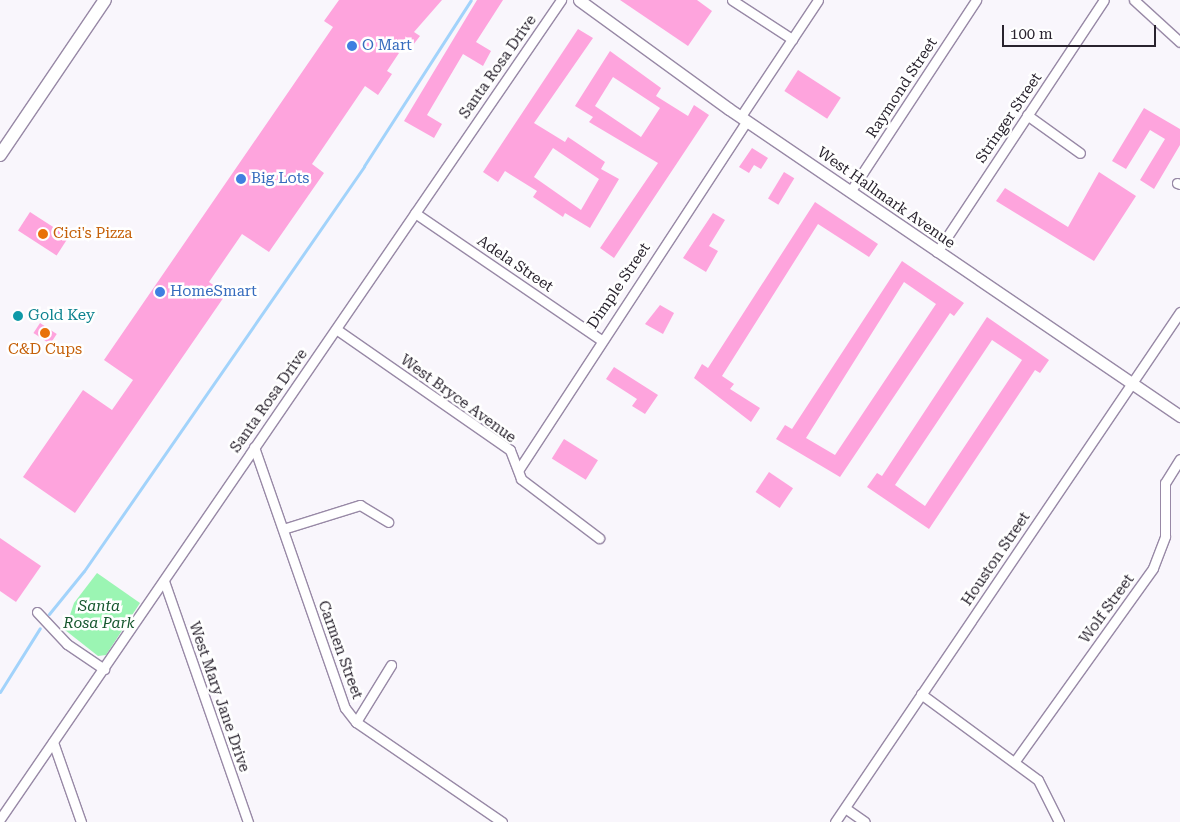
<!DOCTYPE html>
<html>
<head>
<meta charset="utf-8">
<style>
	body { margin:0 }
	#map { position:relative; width:1180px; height:822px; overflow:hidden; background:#f9f6fc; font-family:"Roboto Serif",serif }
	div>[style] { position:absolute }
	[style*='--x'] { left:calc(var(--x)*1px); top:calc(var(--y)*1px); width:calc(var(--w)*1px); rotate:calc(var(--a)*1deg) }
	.green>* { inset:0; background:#9bf5b3 }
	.stream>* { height:3px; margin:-1.5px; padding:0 1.5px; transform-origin:1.5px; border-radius:1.5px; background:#a2d3fb }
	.building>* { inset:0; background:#fea4dd; transform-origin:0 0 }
	.roads { filter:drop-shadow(1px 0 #9889a6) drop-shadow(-1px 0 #9889a6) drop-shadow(0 1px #9889a6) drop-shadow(0 -1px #9889a6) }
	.minor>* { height:9px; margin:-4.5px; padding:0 4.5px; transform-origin:4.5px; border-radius:4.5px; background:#fff }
	.tertiary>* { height:11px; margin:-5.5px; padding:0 5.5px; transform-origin:5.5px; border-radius:5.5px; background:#fff }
	.secondary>* { height:12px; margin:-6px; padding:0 6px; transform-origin:6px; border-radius:6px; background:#fff }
	.dots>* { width:14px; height:14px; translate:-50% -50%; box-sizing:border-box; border:2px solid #fff; border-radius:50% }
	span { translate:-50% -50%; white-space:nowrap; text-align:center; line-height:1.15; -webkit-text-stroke:5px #fff; paint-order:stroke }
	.shop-label { font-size:15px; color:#366cbe }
	.left { translate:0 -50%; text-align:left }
	.street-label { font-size:15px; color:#29232e }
	.food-label { font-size:15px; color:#c56008 }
	.culture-label { font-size:15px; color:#0d838f }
	.park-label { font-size:15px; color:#16572e; font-style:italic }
	.scale { position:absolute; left:1002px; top:25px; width:154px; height:22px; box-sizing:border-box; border:2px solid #29232e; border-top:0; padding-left:6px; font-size:15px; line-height:18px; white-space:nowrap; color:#29232e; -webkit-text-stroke:4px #fff; paint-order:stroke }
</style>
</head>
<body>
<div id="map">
	<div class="green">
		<i style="clip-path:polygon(97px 573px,140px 603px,106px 655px,98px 656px,65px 630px,74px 603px)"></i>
	</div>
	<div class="stream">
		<i style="--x:49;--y:614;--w:55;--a:-50.9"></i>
		<i style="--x:84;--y:571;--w:492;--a:-55.3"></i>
		<i style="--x:364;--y:166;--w:197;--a:-57.2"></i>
		<i style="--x:0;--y:692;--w:75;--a:-58"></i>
	</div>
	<div class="building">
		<i style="clip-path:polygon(339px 0,442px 0,414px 32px,420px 36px,413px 45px,407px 41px,387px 71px,392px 74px,378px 95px,365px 86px,312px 164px,324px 173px,269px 252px,242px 234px,209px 282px,226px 294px,75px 513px,23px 477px,83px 390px,112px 410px,133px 380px,104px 360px,333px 27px,324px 21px)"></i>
		<i style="clip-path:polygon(477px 0,503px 0,476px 42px,491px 51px,483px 66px,463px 54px,427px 115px,442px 124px,434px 138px,404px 121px)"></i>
		<i style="clip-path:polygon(620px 0,697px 0,712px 11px,688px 46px)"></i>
		<i style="clip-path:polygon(evenodd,578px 29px,593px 38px,534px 123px,565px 142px,568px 137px,605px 162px,601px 169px,619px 179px,590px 228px,565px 213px,563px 217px,533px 197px,537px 191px,505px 171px,498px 182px,483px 172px,578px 29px,553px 148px,599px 179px,581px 210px,534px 177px,553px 148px)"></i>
		<i style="clip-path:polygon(evenodd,610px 51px,661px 88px,656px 96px,688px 116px,694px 105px,709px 115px,614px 258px,600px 248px,658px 163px,589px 122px,593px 117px,575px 106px,610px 51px,613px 77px,660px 108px,641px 137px,595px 106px,613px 77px)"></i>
		<i style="left:798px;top:70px;width:51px;height:25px;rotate:33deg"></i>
		<i style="clip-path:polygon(1144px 108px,1180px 129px,1180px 145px,1154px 189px,1140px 180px,1165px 139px,1150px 130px,1126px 169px,1112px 161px)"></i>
		<i style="clip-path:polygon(752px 148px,768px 158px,761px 169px,754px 165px,749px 173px,739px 167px)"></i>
		<i style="left:784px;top:172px;width:12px;height:31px;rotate:31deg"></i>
		<i style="clip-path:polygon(1099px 172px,1136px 196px,1094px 261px,996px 201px,1005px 188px,1068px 227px)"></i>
		<i style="clip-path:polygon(815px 202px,878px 244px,869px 257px,818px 224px,722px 376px,734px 384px,730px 389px,760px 408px,751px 422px,694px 378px,702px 364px,708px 368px)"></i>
		<i style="left:30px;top:212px;width:46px;height:22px;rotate:33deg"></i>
		<i style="clip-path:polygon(713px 213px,725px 220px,709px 246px,718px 251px,706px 272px,683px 258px)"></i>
		<i style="clip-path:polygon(evenodd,902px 261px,964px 303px,954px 316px,950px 313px,840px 477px,776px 439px,785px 425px,792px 429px,902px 261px,904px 282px,936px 304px,835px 455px,806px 438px,904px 282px)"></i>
		<i style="clip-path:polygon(660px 305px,674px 313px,663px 334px,645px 324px)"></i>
		<i style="clip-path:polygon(evenodd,987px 317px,1049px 360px,1040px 373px,1035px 370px,929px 529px,867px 487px,877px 473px,882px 476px,987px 317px,992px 340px,1022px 360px,925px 506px,895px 485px,992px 340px)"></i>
		<i style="left:40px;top:323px;width:20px;height:12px;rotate:33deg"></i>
		<i style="clip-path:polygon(614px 367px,658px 395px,645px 414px,632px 406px,637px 399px,606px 379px)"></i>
		<i style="left:564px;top:439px;width:40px;height:23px;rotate:32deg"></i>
		<i style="left:769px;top:472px;width:29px;height:24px;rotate:34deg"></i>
		<i style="clip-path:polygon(0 538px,41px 566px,16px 602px,0 591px)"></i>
	</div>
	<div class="roads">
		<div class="minor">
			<i style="--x:732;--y:0;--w:72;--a:33"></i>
			<i style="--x:1134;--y:0;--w:62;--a:42.4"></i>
			<i style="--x:1027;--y:115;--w:65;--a:35.6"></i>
			<i style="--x:741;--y:116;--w:139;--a:-56.4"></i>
			<i style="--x:1177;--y:183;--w:3;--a:18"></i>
			<i style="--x:850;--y:192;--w:230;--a:-56.7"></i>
			<i style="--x:415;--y:213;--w:224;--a:34.3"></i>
			<i style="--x:937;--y:252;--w:302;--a:-56.5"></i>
			<i style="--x:336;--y:329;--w:212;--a:34.8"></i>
			<i style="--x:510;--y:450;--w:31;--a:69"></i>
			<i style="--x:521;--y:479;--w:98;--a:37.1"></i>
			<i style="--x:254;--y:447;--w:276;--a:70.8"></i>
			<i style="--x:345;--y:708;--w:18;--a:52"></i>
			<i style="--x:356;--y:722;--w:177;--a:34.4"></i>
			<i style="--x:519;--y:469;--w:416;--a:-56.8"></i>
			<i style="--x:283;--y:529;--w:81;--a:-17.3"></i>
			<i style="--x:360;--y:505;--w:33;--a:31"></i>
			<i style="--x:164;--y:581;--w:255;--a:70.8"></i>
			<i style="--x:37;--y:612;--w:44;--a:46.8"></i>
			<i style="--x:67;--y:644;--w:45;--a:34"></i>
			<i style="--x:921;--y:694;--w:145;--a:36.3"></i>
			<i style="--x:1038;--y:780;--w:47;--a:63.4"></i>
			<i style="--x:356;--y:722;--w:67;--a:-58.4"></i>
			<i style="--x:53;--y:742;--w:85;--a:70.7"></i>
			<i style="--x:1015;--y:761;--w:237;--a:-54.4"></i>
			<i style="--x:1153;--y:568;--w:34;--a:-69"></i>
			<i style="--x:1165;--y:536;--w:53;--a:-90"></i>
			<i style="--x:1165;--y:483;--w:28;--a:-58"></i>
			<i style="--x:845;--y:808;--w:24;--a:35"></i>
			<i style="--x:0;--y:819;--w:993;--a:-55.59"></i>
			<i style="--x:835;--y:822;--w:616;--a:-55.92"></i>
		</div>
		<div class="tertiary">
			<i style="--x:579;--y:0;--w:185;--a:36"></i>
			<i style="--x:729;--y:109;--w:546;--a:34.24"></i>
		</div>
		<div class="secondary">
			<i style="--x:0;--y:155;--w:187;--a:-55.9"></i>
		</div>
	</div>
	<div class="dots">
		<i style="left:352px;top:46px;background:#3f7fe0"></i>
		<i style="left:241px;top:179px;background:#3f7fe0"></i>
		<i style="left:43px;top:234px;background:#e8710a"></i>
		<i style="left:160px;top:292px;background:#3f7fe0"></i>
		<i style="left:18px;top:316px;background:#0f9aa8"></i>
		<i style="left:45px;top:333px;background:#e8710a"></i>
	</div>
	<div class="shop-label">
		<span class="left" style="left:362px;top:46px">O Mart</span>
		<span class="left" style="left:251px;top:179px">Big Lots</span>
		<span class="left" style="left:170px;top:292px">HomeSmart</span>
	</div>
	<div class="street-label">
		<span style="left:498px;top:67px;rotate:-55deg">Santa Rosa Drive</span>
		<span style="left:902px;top:88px;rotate:-57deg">Raymond Street</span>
		<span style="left:1009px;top:118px;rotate:-56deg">Stringer Street</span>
		<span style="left:886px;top:198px;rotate:35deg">West Hallmark Avenue</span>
		<span style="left:515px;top:264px;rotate:34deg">Adela Street</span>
		<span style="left:619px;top:286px;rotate:-56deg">Dimple Street</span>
		<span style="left:458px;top:399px;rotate:36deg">West Bryce Avenue</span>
		<span style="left:269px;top:401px;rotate:-55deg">Santa Rosa Drive</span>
		<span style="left:996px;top:559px;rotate:-56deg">Houston Street</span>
		<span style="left:1107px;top:609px;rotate:-54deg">Wolf Street</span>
		<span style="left:340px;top:650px;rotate:70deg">Carmen Street</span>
		<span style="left:219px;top:697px;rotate:71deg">West Mary Jane Drive</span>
	</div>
	<div class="food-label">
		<span class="left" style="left:53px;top:234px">Cici's Pizza</span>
		<span style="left:45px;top:350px">C&amp;D Cups</span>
	</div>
	<div class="culture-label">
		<span class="left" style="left:28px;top:316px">Gold Key</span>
	</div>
	<div class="park-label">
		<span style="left:99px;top:615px">Santa<br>Rosa Park</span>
	</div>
	<div class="scale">100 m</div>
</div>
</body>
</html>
